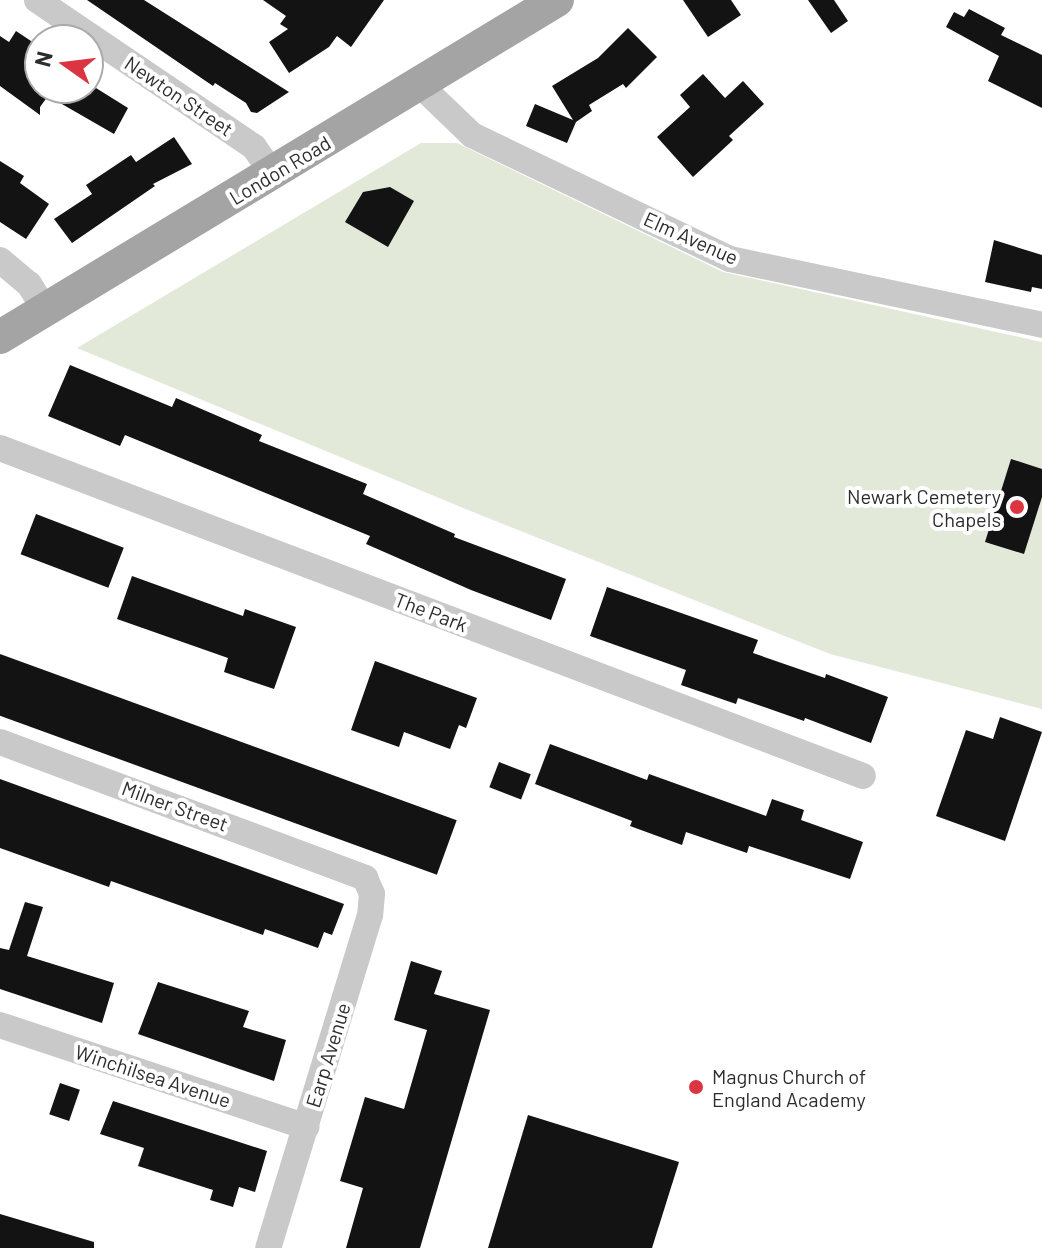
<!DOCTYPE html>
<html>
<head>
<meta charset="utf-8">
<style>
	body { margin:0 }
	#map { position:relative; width:1042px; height:1248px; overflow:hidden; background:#fff; font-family:Barlow,sans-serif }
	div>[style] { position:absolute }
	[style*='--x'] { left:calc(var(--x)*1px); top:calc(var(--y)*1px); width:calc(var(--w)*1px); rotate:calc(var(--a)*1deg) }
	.green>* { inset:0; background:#e2e9d9 }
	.building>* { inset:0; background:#131313; transform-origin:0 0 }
	.minor>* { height:26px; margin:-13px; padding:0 13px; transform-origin:13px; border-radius:13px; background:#c9c9c9 }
	.major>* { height:34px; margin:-17px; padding:0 17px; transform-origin:17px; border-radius:17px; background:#a4a4a4 }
	.dots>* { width:22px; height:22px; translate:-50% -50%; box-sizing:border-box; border:4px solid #fff; border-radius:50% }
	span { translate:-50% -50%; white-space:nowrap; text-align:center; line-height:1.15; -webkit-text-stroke:8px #fff; paint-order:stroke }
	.street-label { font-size:20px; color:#2c2c2c }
	.poi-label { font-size:20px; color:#2c2c2c }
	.right { translate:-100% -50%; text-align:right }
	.left { translate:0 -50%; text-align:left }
	.north { position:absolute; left:24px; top:24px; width:80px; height:80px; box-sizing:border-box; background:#fff; border:2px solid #ababab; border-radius:50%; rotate:284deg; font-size:22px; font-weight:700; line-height:32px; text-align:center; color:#2c2c2c }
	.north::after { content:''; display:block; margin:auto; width:28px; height:36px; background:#db3542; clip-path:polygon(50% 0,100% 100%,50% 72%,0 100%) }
</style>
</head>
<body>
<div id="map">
	<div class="green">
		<i style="clip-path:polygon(421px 143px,457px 143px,723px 272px,1042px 342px,1042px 709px,830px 654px,468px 510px,77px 348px)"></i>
	</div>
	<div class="building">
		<i style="clip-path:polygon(87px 0,144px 0,289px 92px,257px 113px,251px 112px,246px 103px,215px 83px,213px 86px)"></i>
		<i style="clip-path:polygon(263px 0,384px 0,351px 47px,337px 36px,329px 47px,289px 73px,269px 42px,288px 29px,280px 24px,286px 16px)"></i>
		<i style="clip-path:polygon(683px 0,731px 0,741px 15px,708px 37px)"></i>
		<i style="clip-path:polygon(808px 0,834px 0,848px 21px,831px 33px)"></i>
		<i style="clip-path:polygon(969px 9px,1005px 28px,1001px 35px,1042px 55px,1042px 108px,988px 81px,999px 56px,946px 27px,954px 12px,964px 17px)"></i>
		<i style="clip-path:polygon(628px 28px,657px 57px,626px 88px,623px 84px,589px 105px,592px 111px,576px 122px,567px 143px,526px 126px,535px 104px,573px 120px,552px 86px,598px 58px)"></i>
		<i style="clip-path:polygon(16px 31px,40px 47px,40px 88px,96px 88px,128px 108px,114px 134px,48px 96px,40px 107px,40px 115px,0 86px,0 36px,9px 42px)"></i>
		<i style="clip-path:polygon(703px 74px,725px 98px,743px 81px,764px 104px,729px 136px,733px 140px,693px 177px,657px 137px,690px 107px,680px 95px)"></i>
		<i style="clip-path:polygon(174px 137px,192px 164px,153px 184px,155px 186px,72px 243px,54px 219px,92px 194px,86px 185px,131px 155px,136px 162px)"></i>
		<i style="clip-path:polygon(0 161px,24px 176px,20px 183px,49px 204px,26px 239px,0 222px)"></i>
		<i style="clip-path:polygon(390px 187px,414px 201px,388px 247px,345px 222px,363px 192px)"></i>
		<i style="clip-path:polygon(994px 240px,1042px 255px,1042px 289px,1032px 287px,1031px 292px,985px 282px)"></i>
		<i style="clip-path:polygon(70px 365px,172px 407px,176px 398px,262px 435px,259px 441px,367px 484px,363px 494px,455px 534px,454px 537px,566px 579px,551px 620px,471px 590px,366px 544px,370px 536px,125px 435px,120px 446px,48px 416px)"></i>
		<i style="clip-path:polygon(1011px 459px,1042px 469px,1042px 497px,1024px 554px,985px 542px)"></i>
		<i style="left:36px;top:514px;width:94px;height:43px;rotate:21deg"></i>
		<i style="clip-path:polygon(132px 576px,243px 616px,245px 609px,296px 627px,274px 689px,224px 672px,228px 658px,117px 619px)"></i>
		<i style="clip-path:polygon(607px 587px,758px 640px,753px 653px,825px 678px,826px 674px,888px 697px,871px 743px,805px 718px,804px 721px,738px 698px,736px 704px,681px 685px,686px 670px,590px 636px)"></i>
		<i style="left:0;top:654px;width:486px;height:58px;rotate:20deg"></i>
		<i style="clip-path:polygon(375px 661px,477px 698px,466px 728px,459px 725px,450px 749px,404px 732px,399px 747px,351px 730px)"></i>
		<i style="clip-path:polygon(1000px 717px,1042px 732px,1005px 841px,936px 816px,966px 730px,993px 739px)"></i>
		<i style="clip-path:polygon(550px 744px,647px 780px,649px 774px,766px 816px,772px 799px,804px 810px,801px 820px,863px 842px,850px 879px,749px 846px,747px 853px,686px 832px,682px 845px,630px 826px,632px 821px,535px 784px)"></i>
		<i style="left:499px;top:762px;width:34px;height:27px;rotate:21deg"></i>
		<i style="clip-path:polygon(0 779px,344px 904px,332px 935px,324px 932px,318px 948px,265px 929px,263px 935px,111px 881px,109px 887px,0 848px)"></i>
		<i style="clip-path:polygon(25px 902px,43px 907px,27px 956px,114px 983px,102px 1023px,0 989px,0 948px,9px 950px)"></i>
		<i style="clip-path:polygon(411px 961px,442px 971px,434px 994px,490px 1010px,420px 1248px,346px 1248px,363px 1188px,340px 1181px,365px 1097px,404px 1109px,427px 1030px,394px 1020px)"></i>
		<i style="clip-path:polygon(158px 982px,249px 1011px,243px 1027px,286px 1040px,274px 1081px,138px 1034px)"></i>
		<i style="left:60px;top:1083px;width:21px;height:33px;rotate:19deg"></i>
		<i style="clip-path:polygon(113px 1101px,267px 1151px,255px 1192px,239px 1187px,233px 1207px,210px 1200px,213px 1190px,138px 1166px,144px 1148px,100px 1134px)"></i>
		<i style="clip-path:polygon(528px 1115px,679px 1162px,652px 1248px,488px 1248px)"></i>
		<i style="clip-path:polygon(0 1214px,94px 1242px,94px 1248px,0 1248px)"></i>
	</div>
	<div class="minor">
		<i style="--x:37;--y:0;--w:262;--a:34.1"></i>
		<i style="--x:254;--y:147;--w:33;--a:55"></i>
		<i style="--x:420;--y:85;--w:72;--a:43.9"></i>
		<i style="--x:472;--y:135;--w:286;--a:25.7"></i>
		<i style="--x:730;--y:259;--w:319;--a:11.9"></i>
		<i style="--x:0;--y:260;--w:38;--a:40"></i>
		<i style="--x:29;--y:284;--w:31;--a:58"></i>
		<i style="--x:0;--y:448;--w:923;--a:20.81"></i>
		<i style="--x:0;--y:742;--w:390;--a:20.4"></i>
		<i style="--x:365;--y:878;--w:17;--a:66"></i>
		<i style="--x:372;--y:894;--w:21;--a:95"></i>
		<i style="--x:370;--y:915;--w:348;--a:107"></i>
		<i style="--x:0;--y:1025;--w:323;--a:18.4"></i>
	</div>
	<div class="major">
		<i style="--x:0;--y:337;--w:651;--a:-31.18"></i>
	</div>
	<div class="dots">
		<i style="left:1017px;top:507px;background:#db3542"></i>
		<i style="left:696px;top:1087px;background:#db3542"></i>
	</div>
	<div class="street-label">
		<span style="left:179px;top:96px;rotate:34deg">Newton Street</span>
		<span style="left:280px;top:170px;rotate:-31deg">London Road</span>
		<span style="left:691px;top:238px;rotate:24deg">Elm Avenue</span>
		<span style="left:431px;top:612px;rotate:21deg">The Park</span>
		<span style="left:175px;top:806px;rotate:20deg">Milner Street</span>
		<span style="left:328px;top:1055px;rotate:-73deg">Earp Avenue</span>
		<span style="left:153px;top:1076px;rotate:18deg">Winchilsea Avenue</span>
	</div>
	<div class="poi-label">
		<span class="right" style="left:1001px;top:508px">Newark Cemetery<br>Chapels</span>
		<span class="left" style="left:712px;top:1088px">Magnus Church of<br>England Academy</span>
	</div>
	<div class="north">N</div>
</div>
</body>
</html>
